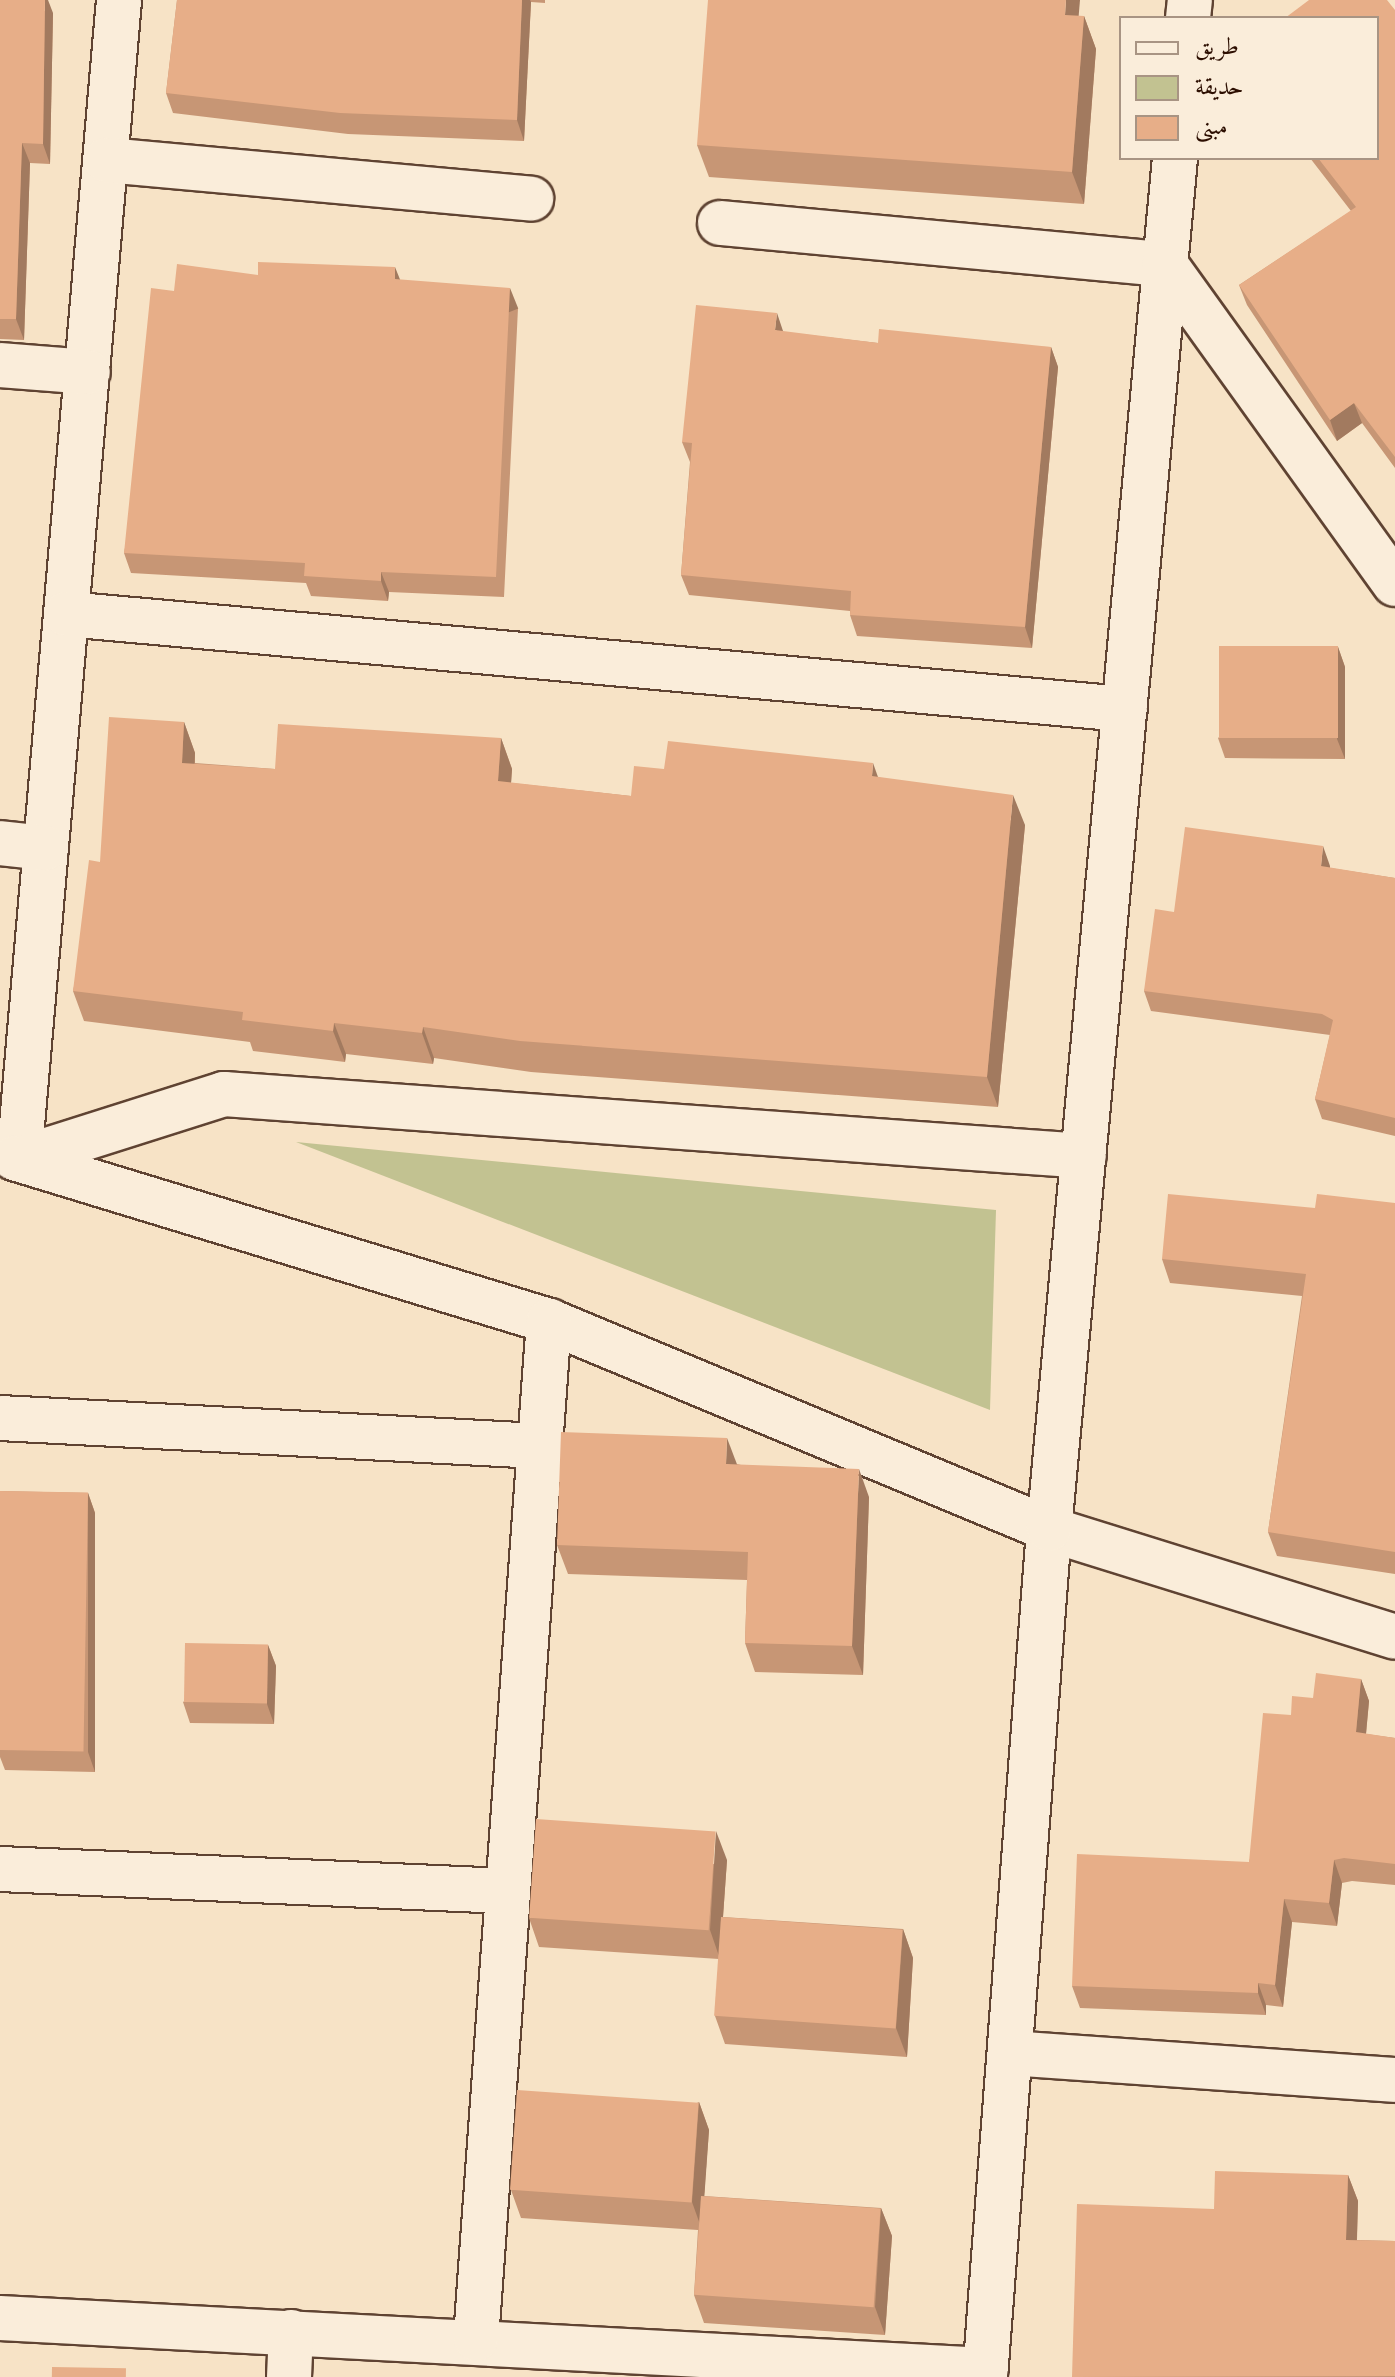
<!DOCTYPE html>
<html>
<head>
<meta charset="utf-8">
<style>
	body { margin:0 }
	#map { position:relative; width:1395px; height:2377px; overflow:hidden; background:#f7e3c6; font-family:"IM FELL English",Amiri,serif }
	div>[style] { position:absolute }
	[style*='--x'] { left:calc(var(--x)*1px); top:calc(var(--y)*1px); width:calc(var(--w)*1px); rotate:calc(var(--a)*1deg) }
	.green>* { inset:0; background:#c2c291 }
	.roads { filter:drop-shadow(2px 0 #5f4332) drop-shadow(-2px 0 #5f4332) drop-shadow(0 2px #5f4332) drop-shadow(0 -2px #5f4332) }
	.street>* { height:44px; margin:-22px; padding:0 22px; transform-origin:22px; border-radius:22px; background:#faedda }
	.wall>* { inset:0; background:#c79675 }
	.shaded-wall>* { inset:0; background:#a27a5f; transform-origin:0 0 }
	.building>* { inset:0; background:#e7ae88; transform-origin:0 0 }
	span { translate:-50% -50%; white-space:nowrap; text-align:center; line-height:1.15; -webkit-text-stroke:7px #faedda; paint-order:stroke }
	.legend { position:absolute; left:1119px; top:16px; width:260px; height:144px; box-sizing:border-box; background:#faedda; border:2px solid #a89483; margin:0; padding:10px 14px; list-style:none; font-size:24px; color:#2c0e00 }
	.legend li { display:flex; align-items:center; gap:16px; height:40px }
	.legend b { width:40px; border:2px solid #a89483 }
</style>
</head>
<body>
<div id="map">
	<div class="green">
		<i style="clip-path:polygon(296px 1142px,996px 1210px,990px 1410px)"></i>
	</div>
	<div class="roads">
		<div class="street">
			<i style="--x:119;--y:0;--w:1163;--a:94.93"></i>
			<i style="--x:19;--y:1159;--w:215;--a:-17.6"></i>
			<i style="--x:224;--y:1094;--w:862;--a:4.12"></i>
			<i style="--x:1188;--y:18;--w:18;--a:-84"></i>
			<i style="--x:106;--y:160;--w:427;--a:5.2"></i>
			<i style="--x:720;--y:223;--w:447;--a:5.3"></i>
			<i style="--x:1165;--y:264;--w:394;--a:54.3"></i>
			<i style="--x:0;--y:365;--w:88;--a:4.5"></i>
			<i style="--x:66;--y:614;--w:1063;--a:5.13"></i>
			<i style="--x:0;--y:843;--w:46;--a:6.2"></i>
			<i style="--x:14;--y:1158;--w:559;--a:16.94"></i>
			<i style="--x:549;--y:1321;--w:542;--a:22.59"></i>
			<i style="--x:1049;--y:1529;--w:362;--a:17.3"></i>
			<i style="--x:0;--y:1418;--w:541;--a:2.97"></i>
			<i style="--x:0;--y:1869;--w:506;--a:2.49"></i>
			<i style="--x:1010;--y:2053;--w:386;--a:4"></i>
			<i style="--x:0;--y:2318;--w:987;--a:3.02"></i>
			<i style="--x:476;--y:2339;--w:1021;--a:-85.9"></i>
			<i style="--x:289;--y:2377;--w:45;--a:-87.5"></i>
			<i style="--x:985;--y:2377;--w:850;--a:-85.68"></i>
			<i style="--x:1049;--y:1529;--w:1377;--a:-84.75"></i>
		</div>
	</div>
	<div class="wall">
		<i style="clip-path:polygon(0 0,53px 13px,50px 164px,30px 163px,24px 340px,0 339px)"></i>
		<i style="clip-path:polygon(177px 0,545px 0,545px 3px,531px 2px,524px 141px,348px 134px,173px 113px,166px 93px)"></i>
		<i style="clip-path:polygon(1395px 10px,1395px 468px,1362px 423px,1337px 441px,1247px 305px,1239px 285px,1351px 211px,1310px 158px,1377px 158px)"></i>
		<i style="clip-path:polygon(1079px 16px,1084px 16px,1096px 49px,1084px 204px,709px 177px,697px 145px)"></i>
		<i style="clip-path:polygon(258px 275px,400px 280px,518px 308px,504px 597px,389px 592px,388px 601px,311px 596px,306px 583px,131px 573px,124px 553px,174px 291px)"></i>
		<i style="clip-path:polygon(783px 332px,878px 343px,1051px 347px,1058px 367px,1032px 648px,857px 636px,850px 615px,850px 611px,689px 595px,681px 575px,690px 462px,682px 442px)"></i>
		<i style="clip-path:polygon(1338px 647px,1345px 667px,1345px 759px,1225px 758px,1218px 738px)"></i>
		<i style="clip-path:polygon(184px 722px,195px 753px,195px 763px,275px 769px,501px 738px,512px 769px,511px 783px,631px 796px,664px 769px,878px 777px,1025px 825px,998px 1107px,531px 1072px,434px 1058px,433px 1064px,346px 1054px,345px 1062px,253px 1051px,250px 1042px,84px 1021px,73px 991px,100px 862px)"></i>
		<i style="clip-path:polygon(1330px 866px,1330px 868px,1395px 878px,1395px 1136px,1322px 1119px,1315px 1099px,1330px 1035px,1151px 1011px,1144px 991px,1174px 912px)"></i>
		<i style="clip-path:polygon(1395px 1203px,1395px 1574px,1277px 1556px,1268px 1532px,1302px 1296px,1170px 1283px,1162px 1259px,1315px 1208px)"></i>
		<i style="clip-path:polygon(737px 1464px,869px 1497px,863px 1675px,755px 1672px,745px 1643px,747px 1580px,568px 1574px,557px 1545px)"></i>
		<i style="clip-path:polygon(0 1491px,88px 1493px,95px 1513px,95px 1772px,5px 1770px,0 1757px)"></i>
		<i style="clip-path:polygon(268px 1645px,276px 1666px,274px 1724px,190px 1723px,183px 1702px)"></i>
		<i style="clip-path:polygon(1361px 1679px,1369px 1701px,1366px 1734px,1395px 1738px,1395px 1885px,1352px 1881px,1342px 1883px,1337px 1926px,1292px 1922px,1283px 2007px,1266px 2005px,1266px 2015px,1080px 2008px,1072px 1986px,1249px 1862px,1291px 1715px,1313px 1698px)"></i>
		<i style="clip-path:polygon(727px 1860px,723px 1917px,903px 1929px,913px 1958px,907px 2057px,725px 2044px,715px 2016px,719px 1959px,539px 1947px,529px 1918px)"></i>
		<i style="clip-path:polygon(699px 2102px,709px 2130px,704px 2196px,881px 2208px,892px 2236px,885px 2335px,704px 2323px,694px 2295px,698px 2230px,521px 2218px,511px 2190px)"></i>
		<i style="clip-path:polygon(1348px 2175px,1358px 2201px,1357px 2240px,1395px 2241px,1395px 2377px,1072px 2377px,1214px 2209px)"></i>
	</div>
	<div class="shaded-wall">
		<i style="clip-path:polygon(45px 0,48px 0,53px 13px,50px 164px,43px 144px)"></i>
		<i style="clip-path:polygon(522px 0,530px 0,531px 2px,524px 141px,517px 120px)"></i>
		<i style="clip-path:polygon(1066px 0,1080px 0,1076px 47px,1065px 15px)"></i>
		<i style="clip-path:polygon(1084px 16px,1096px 49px,1084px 204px,1072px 172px)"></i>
		<i style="clip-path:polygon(22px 143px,30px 163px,24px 340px,16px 319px)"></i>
		<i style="clip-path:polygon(395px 267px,403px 287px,395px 279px)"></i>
		<i style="left:510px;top:288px;width:22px;height:289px;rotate:68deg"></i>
		<i style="clip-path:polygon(777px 313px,784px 334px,775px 330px)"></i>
		<i style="clip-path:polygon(1051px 347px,1058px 367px,1032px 648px,1025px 627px)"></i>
		<i style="clip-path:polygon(1354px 403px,1362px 423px,1337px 441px,1330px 420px)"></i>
		<i style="clip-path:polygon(381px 572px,389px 592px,388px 601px,381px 581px)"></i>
		<i style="clip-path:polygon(1338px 647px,1345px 667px,1345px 759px,1337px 739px)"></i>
		<i style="clip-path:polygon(184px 722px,195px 753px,193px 793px,182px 763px)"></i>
		<i style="clip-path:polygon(501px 738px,512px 769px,509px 812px,498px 781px)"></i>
		<i style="clip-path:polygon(873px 763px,884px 794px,872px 776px)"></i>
		<i style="clip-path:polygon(1013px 795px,1025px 825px,998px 1107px,987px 1077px)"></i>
		<i style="clip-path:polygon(1323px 846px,1330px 866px,1328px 886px,1321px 866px)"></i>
		<i style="clip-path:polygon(334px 1023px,346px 1054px,345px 1062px,333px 1031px)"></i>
		<i style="clip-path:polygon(423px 1027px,434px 1058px,433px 1064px,422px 1033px)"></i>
		<i style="clip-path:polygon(727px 1438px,738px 1467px,726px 1464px)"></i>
		<i style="clip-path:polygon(859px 1469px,869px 1497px,863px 1675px,852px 1646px)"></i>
		<i style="clip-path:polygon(88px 1493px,95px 1513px,95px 1772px,88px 1752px)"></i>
		<i style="clip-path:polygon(268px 1645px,276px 1666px,274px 1724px,267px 1704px)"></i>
		<i style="clip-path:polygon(1361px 1679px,1369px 1701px,1364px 1755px,1356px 1732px)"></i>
		<i style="clip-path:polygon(716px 1831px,727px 1860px,720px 1959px,710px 1930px)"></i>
		<i style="clip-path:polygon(1334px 1860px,1342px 1883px,1337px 1926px,1329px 1903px)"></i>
		<i style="clip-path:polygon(1284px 1899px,1292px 1922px,1283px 2007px,1275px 1985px)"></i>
		<i style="clip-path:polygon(903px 1929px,913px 1958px,907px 2057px,896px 2028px)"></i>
		<i style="clip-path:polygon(1258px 1983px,1266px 2005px,1266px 2015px,1258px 1993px)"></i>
		<i style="clip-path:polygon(699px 2102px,709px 2130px,702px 2230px,692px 2202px)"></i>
		<i style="clip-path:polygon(1348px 2175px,1358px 2201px,1356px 2266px,1346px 2240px)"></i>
		<i style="clip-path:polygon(881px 2208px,892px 2236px,885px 2335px,875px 2307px)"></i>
	</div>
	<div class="building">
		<i style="clip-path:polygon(0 0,45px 0,43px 144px,22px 143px,16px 319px,0 319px)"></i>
		<i style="clip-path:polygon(177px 0,522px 0,517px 120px,340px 113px,166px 93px)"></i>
		<i style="clip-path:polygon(708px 0,1066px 0,1065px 15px,1084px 16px,1072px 172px,697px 145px)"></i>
		<i style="clip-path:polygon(1309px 0,1387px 0,1395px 10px,1395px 457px,1354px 403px,1330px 420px,1239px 285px,1356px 207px,1318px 158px,1377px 158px,1377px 18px,1285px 18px)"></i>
		<i style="clip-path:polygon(258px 262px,395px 267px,395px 279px,510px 288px,496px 577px,381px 572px,381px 581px,304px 576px,305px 563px,124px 553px,151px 288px,174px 291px,177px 264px,258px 275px)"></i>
		<i style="clip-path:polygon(696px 305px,777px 313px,775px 330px,878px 343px,879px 329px,1051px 347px,1025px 627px,850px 615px,851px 591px,681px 575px,692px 443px,682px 442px)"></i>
		<i style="left:1219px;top:646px;width:119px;height:92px"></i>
		<i style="clip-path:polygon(109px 717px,184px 722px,182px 763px,275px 769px,278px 724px,501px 738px,498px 781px,631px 796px,634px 766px,664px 769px,668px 741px,873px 763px,872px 776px,1013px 795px,987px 1077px,520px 1041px,423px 1027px,422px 1033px,334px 1023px,333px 1031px,242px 1020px,243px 1012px,73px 991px,89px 860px,100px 862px)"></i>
		<i style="clip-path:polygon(1185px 827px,1323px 846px,1321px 866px,1395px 878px,1395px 1118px,1315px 1099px,1333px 1020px,1322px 1014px,1144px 991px,1155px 909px,1174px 912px)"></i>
		<i style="clip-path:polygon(1168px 1194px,1315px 1208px,1317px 1194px,1395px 1203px,1395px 1552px,1268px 1532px,1306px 1274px,1162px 1259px)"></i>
		<i style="clip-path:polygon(561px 1432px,727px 1438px,726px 1464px,859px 1469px,852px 1646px,745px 1643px,748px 1552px,557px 1545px)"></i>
		<i style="left:0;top:1491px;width:88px;height:259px;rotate:1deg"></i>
		<i style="left:185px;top:1643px;width:83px;height:59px;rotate:1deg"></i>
		<i style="clip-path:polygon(1316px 1673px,1361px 1679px,1356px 1732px,1395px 1738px,1395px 1864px,1344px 1858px,1334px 1860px,1329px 1903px,1284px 1899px,1275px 1985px,1258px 1983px,1258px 1993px,1072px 1986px,1077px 1854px,1249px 1862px,1263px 1713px,1291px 1715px,1292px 1696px,1313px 1698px)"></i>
		<i style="left:536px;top:1819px;width:180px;height:99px;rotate:4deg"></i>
		<i style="left:721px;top:1917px;width:182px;height:99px;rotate:4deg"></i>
		<i style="left:517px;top:2090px;width:182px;height:100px;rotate:4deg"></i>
		<i style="clip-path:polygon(1215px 2171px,1348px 2175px,1346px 2240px,1395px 2241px,1395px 2376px,1072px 2377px,1077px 2204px,1214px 2209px)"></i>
		<i style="left:701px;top:2196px;width:180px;height:99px;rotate:4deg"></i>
		<i style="left:52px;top:2367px;width:74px;height:10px;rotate:1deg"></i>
	</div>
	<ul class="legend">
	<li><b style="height:10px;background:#faedda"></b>طريق</li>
	<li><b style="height:22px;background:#c2c291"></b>حديقة</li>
	<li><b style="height:22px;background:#e7ae88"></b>مبنى</li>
	</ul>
</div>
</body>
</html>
